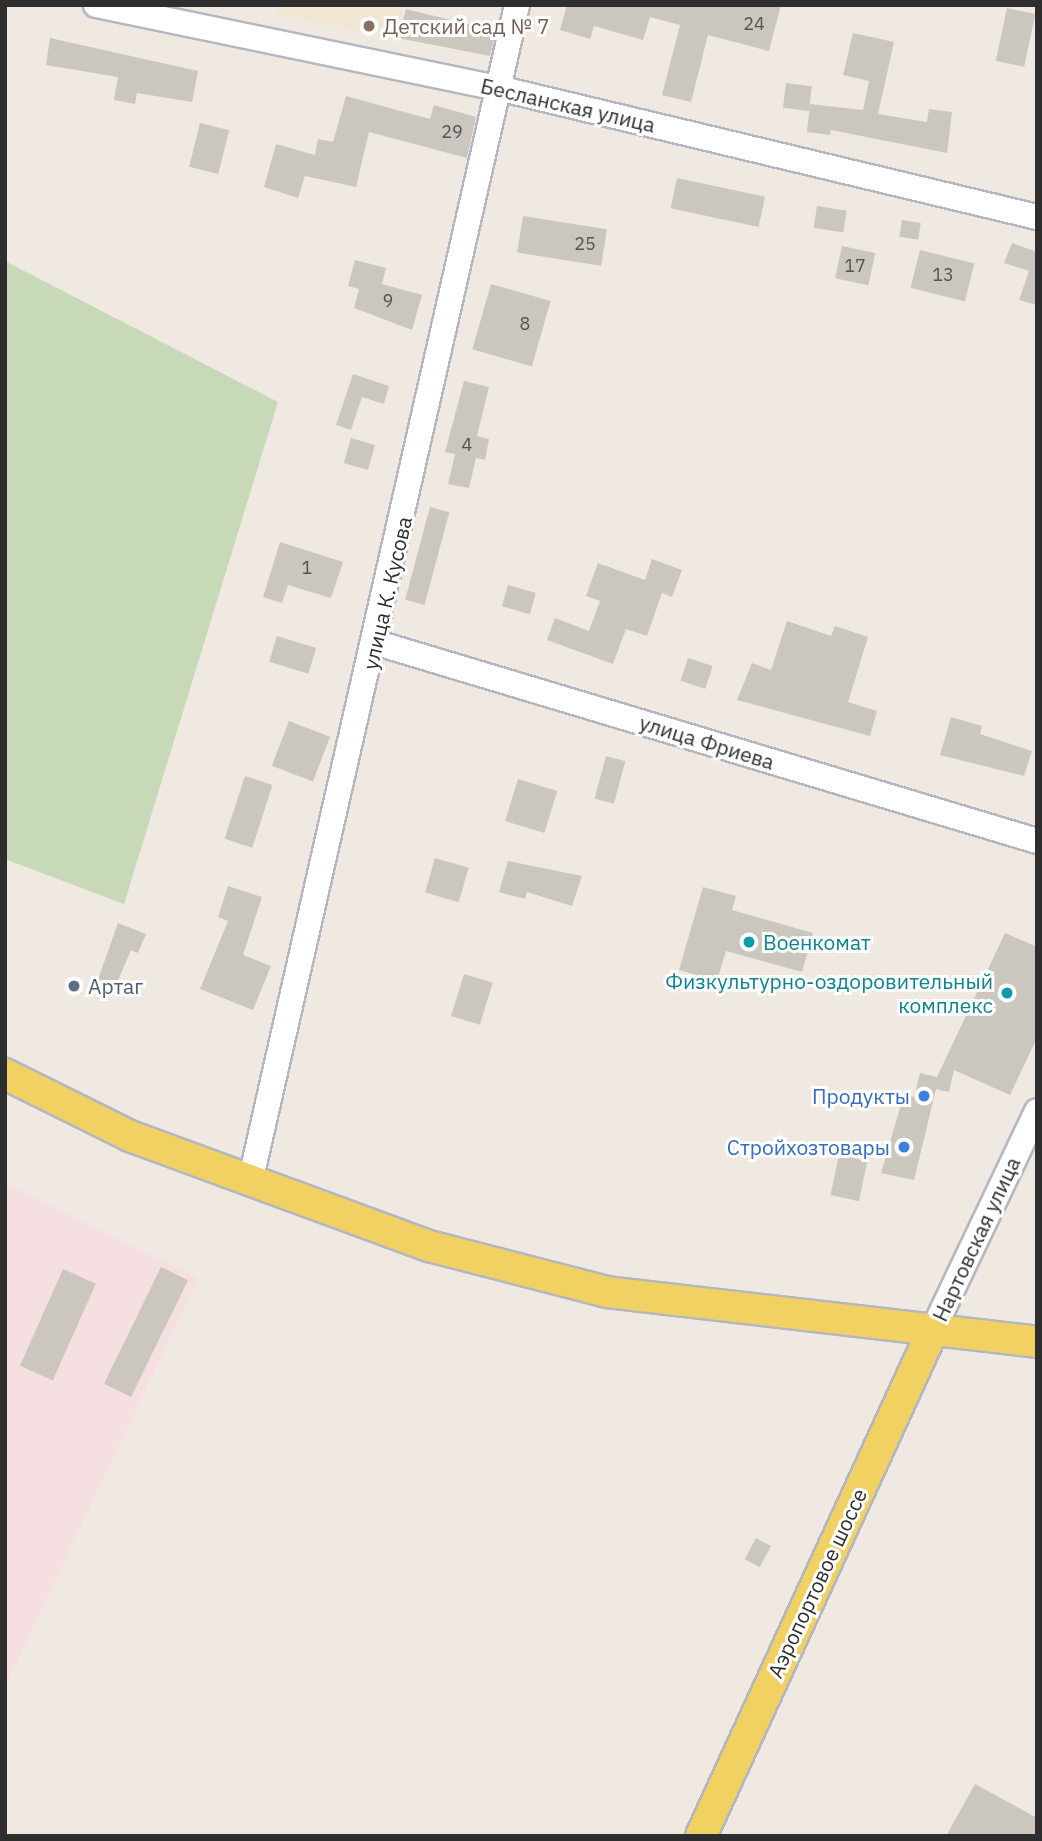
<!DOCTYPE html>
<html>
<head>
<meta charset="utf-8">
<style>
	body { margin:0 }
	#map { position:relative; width:1042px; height:1841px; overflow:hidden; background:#efe9e1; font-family:"IBM Plex Sans",sans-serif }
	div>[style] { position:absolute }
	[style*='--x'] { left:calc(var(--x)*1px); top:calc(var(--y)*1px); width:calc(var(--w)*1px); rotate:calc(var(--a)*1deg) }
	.education>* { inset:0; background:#f0e6d1 }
	.medical>* { inset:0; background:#f5dfe0 }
	.cemetery>* { inset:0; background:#c8d9b8 }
	.building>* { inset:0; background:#cbc7bf; transform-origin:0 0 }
	.roads { filter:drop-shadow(2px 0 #b4b7c1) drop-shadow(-2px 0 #b4b7c1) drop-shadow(0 2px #b4b7c1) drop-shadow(0 -2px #b4b7c1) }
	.minor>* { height:24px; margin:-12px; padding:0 12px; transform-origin:12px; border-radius:12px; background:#fff }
	.major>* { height:30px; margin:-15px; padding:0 15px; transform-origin:15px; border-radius:15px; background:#f2d163 }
	.dots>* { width:19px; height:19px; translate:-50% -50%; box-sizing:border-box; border:4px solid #fff; border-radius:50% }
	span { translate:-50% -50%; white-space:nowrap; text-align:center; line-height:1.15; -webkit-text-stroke:6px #fff; paint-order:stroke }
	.number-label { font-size:18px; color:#555452 }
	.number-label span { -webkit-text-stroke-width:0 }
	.education-label { font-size:21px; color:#785e54 }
	.left { translate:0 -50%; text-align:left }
	.street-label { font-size:21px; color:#2e2e2e }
	.culture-label { font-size:21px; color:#0d838f }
	.right { translate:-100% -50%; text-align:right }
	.service-label { font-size:21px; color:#4e5e75 }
	.shop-label { font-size:21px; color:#366cbe }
	.frame { position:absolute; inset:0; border:7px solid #2e2e2e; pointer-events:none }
</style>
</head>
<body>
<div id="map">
	<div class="education">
		<i style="clip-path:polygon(277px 5px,403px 5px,398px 38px,276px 14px)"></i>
	</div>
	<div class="medical">
		<i style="clip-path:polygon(5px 1183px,198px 1278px,5px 1687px)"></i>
	</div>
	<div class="cemetery">
		<i style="clip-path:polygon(5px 261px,278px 402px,124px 904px,5px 859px)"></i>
	</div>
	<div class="building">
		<i style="clip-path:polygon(567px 5px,781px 5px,769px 51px,708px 35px,691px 102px,662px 95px,680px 25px,650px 17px,643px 40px,594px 26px,590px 39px,560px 30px)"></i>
		<i style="left:1007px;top:8px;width:29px;height:54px;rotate:12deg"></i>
		<i style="clip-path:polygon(406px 9px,496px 31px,490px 56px,398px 38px)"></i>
		<i style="clip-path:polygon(853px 33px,894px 42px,878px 114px,927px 122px,929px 109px,952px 112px,947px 153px,831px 130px,830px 135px,807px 132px,810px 104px,863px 110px,869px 81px,843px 75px)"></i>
		<i style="clip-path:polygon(50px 38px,198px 71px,192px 102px,137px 93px,135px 104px,114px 100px,118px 77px,46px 65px)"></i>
		<i style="left:786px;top:83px;width:26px;height:25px;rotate:7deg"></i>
		<i style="clip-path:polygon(346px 96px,430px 119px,434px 105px,476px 117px,467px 158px,369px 132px,356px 187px,305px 176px,298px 198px,264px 187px,276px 144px,315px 155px,318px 139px,333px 142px)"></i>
		<i style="left:200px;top:123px;width:30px;height:45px;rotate:14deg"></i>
		<i style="left:677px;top:178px;width:90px;height:31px;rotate:12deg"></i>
		<i style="left:817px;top:206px;width:30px;height:22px;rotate:9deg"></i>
		<i style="left:523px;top:216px;width:85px;height:37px;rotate:9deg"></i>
		<i style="left:902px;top:220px;width:19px;height:17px;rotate:9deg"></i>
		<i style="clip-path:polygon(1012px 243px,1037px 252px,1037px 305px,1019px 300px,1029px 271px,1004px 263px)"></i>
		<i style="left:842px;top:246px;width:34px;height:33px;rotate:12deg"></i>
		<i style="left:920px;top:250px;width:56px;height:39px;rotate:14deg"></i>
		<i style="clip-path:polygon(355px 260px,386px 268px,382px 284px,422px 295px,412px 330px,354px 308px,359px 289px,348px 286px)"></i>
		<i style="left:491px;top:284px;width:62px;height:68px;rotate:16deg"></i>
		<i style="clip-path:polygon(353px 374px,389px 386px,384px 404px,362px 397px,351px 430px,336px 425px)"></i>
		<i style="clip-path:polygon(464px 381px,489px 387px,477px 436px,489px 439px,485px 460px,476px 458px,469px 488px,448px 484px,455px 454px,445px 452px)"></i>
		<i style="left:351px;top:438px;width:25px;height:26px;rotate:16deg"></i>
		<i style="left:430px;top:507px;width:20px;height:96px;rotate:15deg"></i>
		<i style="clip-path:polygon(280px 542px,343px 562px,331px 598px,288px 585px,282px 603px,263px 597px)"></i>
		<i style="clip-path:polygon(652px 559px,682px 570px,672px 597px,662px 593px,647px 636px,626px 629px,613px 664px,547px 640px,555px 618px,589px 631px,600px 601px,586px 596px,598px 563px,645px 580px)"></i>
		<i style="left:508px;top:585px;width:29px;height:22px;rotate:16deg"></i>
		<i style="clip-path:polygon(787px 621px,831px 636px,835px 626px,868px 637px,848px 702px,877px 711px,870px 736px,737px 700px,752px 663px,771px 670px)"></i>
		<i style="left:277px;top:636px;width:41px;height:27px;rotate:17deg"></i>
		<i style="left:688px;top:658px;width:26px;height:24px;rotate:18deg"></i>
		<i style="clip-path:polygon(951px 717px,982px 726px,980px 734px,1032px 751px,1024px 776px,940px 755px)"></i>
		<i style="left:289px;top:721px;width:44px;height:48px;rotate:21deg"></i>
		<i style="left:606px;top:756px;width:20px;height:44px;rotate:15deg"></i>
		<i style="left:245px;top:776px;width:29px;height:66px;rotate:18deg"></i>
		<i style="left:518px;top:779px;width:41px;height:44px;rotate:17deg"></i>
		<i style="left:435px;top:858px;width:35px;height:36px;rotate:16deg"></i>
		<i style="clip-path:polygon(508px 861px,582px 876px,572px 906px,527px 892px,525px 899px,499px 892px)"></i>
		<i style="clip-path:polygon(228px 886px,262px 897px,243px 955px,271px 966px,253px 1010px,200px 989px,228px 921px,218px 917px)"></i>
		<i style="clip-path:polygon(703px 887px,736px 896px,732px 910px,813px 933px,802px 972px,726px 951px,717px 981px,679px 970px)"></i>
		<i style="clip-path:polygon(118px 923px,146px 934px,138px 953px,131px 950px,113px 992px,96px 985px)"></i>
		<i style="clip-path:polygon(1005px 933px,1037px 947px,1037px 1038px,1010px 1095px,954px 1070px,949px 1092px,936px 1089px,914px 1180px,881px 1173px,904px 1094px,914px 1097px,920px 1073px,937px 1077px)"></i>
		<i style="left:464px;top:974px;width:30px;height:44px;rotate:17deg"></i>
		<i style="left:839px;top:1155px;width:29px;height:41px;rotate:12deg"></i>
		<i style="left:161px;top:1267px;width:30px;height:130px;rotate:26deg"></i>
		<i style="left:63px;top:1269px;width:36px;height:106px;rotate:24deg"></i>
		<i style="left:756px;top:1538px;width:17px;height:24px;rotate:28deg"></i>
		<i style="clip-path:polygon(975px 1784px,1037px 1818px,1037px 1836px,946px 1836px)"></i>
	</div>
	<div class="roads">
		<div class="minor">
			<i style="--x:96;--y:5;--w:410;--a:11.7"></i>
			<i style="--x:498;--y:88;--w:554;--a:13.46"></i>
			<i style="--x:377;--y:643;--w:689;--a:16.7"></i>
			<i style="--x:251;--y:1178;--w:1203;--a:-77.22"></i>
			<i style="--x:933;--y:1330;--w:242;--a:-64.6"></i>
		</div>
		<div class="major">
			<i style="--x:5;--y:1074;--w:140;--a:26.4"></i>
			<i style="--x:130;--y:1136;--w:319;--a:20.2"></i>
			<i style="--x:429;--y:1246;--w:184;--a:14.5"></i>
			<i style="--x:607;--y:1292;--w:433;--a:6.6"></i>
			<i style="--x:701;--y:1836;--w:557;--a:-65.37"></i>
		</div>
	</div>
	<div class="dots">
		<i style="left:369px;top:26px;background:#8d6e63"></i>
		<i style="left:749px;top:942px;background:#0f9aa8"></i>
		<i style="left:74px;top:986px;background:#5c6f8a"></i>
		<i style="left:1007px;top:993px;background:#0f9aa8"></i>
		<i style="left:924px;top:1096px;background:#3f7fe0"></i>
		<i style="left:904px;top:1147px;background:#3f7fe0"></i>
	</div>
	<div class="number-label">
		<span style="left:754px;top:24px">24</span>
		<span style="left:452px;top:132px">29</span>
		<span style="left:585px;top:244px">25</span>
		<span style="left:855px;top:266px">17</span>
		<span style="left:943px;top:275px">13</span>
		<span style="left:388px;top:301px">9</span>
		<span style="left:525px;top:324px">8</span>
		<span style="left:467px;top:445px">4</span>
		<span style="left:307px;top:568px">1</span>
	</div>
	<div class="education-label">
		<span class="left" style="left:383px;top:26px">Детский сад № 7</span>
	</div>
	<div class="street-label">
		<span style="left:568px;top:105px;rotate:13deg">Бесланская улица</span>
		<span style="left:387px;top:593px;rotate:-77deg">улица К. Кусова</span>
		<span style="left:707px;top:742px;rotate:17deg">улица Фриева</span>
		<span style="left:976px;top:1239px;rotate:-65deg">Нартовская улица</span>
		<span style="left:817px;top:1583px;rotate:-65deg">Аэропортовое шоссе</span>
	</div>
	<div class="culture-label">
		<span class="left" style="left:763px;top:942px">Военкомат</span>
		<span class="right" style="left:993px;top:993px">Физкультурно-оздоровительный<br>комплекс</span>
	</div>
	<div class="service-label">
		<span class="left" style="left:88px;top:986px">Артаг</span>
	</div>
	<div class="shop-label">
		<span class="right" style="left:910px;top:1096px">Продукты</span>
		<span class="right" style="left:890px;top:1147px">Стройхозтовары</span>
	</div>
	<div class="frame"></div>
</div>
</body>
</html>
